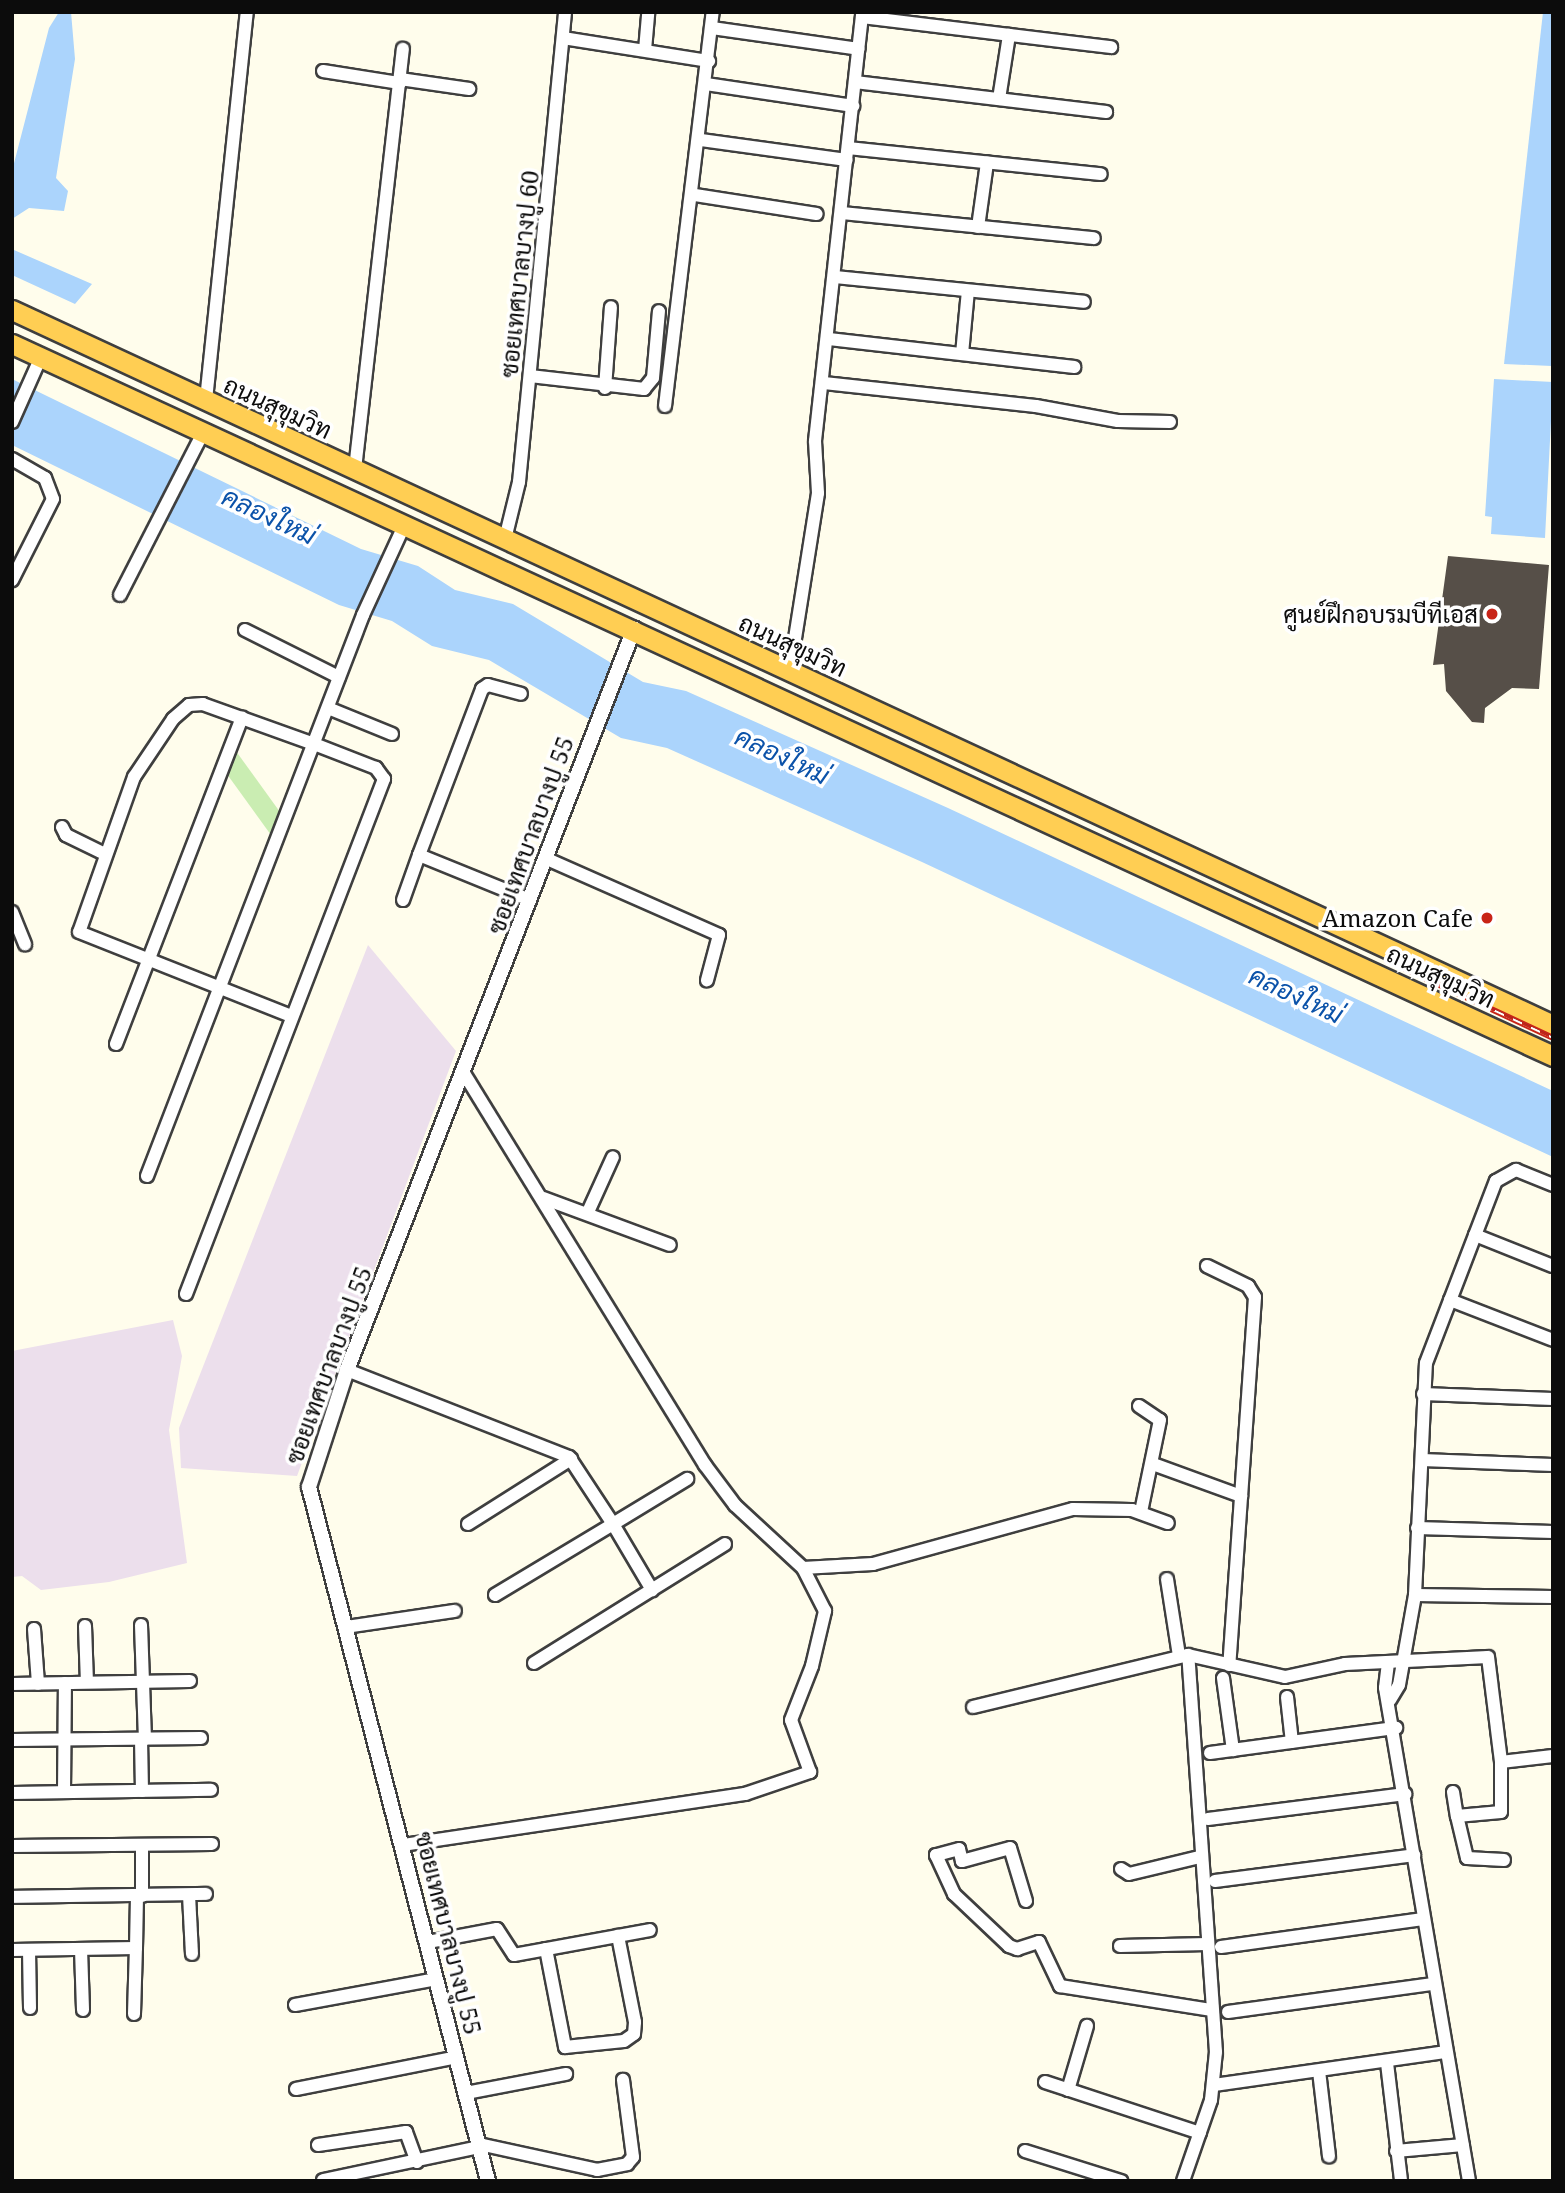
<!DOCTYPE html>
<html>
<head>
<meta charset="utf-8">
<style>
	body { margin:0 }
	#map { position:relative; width:1565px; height:2193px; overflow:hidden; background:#fffdec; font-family:"Noto Serif",Sarabun,serif }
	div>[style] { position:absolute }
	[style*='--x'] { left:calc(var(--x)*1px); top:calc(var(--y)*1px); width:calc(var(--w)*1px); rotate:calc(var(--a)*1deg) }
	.industrial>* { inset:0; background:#ecdfec }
	.green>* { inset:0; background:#caedb2 }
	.water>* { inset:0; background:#abd4fc }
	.building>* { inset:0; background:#564f48 }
	.roads { filter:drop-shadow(2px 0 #3f3f3f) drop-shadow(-2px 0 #3f3f3f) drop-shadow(0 2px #3f3f3f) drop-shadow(0 -2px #3f3f3f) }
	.minor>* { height:12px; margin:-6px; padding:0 6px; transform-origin:6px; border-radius:6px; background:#fff }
	.tertiary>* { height:14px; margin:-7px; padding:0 7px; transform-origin:7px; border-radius:7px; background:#fff }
	.trunk>* { height:19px; margin:-9.5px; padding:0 9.5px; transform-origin:9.5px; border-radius:9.5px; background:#ffce53 }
	.rail>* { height:6px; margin-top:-3px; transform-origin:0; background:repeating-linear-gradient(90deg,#fff 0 10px,#c82418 0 20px); box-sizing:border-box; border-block:2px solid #c82418 }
	.dots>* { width:19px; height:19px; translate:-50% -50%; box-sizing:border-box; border:4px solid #fff; border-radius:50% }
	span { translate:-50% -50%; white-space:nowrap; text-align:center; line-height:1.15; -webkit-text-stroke:7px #fff; paint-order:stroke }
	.street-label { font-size:24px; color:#0c0c0c }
	.poi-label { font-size:24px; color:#0c0c0c }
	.right { translate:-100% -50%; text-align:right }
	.water-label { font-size:26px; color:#0b52a9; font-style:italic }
	.frame { position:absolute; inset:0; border:14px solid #0c0c0c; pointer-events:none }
</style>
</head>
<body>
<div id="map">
	<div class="industrial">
		<i style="clip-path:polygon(368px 945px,456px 1051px,297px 1476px,181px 1468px,179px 1428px)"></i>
		<i style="clip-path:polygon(173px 1320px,182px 1356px,169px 1430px,187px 1563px,109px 1582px,41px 1590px,22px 1576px,12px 1577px,12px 1351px)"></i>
	</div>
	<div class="green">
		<i style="clip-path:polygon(233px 747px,285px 819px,276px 842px,224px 770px)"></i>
	</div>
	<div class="water">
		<i style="clip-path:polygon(59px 12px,71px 12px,75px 59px,56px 178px,68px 191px,64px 211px,29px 208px,12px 219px,12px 171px,49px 28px)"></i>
		<i style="clip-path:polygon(1543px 12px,1553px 12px,1552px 366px,1504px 364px)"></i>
		<i style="clip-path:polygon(12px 248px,14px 250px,92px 284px,75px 304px,12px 275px)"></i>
		<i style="clip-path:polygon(12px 379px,361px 549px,418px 566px,455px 590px,513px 604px,643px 682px,686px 691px,948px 808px,1553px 1091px,1553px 1157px,922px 862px,667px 748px,621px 738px,489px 660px,432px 646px,392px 621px,339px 605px,12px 445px)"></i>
		<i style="clip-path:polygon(1494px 379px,1553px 382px,1545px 538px,1491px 534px,1492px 517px,1485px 516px)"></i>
	</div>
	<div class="building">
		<i style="clip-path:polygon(1448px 556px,1549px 565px,1539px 689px,1512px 688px,1485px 708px,1484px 723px,1472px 722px,1446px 691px,1444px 664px,1433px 665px)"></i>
	</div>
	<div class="roads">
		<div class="minor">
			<i style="--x:862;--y:17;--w:251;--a:6.9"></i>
			<i style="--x:712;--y:28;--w:148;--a:8.1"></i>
			<i style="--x:563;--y:38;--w:148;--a:9"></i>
			<i style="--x:645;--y:50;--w:38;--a:-85"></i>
			<i style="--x:323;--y:71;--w:78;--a:8.9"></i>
			<i style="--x:400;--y:79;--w:70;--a:8.2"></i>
			<i style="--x:855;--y:82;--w:253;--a:6.8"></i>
			<i style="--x:706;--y:84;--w:149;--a:8.5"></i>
			<i style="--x:999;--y:99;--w:65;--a:-81.1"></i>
			<i style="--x:701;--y:140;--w:147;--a:7.8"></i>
			<i style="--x:848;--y:148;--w:254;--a:5.9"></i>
			<i style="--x:695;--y:195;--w:123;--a:8.9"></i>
			<i style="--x:842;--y:213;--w:253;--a:5.7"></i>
			<i style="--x:978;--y:227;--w:65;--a:-82"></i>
			<i style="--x:835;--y:277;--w:250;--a:5.7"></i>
			<i style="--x:829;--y:339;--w:247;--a:6.5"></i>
			<i style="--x:962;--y:354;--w:63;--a:-84.6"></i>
			<i style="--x:530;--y:376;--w:115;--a:6.5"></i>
			<i style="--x:644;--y:389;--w:14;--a:-51"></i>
			<i style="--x:653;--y:378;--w:67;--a:-84.9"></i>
			<i style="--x:824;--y:383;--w:213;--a:6.2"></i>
			<i style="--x:1036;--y:406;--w:83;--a:10.4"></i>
			<i style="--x:1118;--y:421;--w:52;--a:1.1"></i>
			<i style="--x:605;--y:388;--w:81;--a:-85.8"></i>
			<i style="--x:206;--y:400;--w:390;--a:-84"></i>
			<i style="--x:665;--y:406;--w:397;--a:-83.1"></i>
			<i style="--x:12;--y:422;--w:71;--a:-66"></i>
			<i style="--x:12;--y:459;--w:38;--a:30"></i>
			<i style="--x:45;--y:478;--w:22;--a:69"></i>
			<i style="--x:53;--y:499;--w:91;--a:116.8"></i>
			<i style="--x:355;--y:469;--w:423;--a:-83.5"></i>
			<i style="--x:505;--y:539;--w:59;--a:-76.2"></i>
			<i style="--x:519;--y:482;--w:472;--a:-84.4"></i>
			<i style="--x:120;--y:595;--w:182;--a:-62.9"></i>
			<i style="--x:245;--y:630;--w:105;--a:26.6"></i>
			<i style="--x:790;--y:670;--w:179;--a:-81"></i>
			<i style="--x:818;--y:493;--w:52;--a:-93.3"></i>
			<i style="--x:815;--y:441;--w:432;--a:-83.7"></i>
			<i style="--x:328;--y:708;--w:69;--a:22.1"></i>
			<i style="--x:62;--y:827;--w:9;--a:63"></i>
			<i style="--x:66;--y:835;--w:43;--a:26"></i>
			<i style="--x:419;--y:855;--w:178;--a:-69.2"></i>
			<i style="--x:482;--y:689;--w:7;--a:-34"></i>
			<i style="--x:488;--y:685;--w:34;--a:15"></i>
			<i style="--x:547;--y:859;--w:188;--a:23.8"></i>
			<i style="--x:719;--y:935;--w:47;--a:104.9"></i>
			<i style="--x:403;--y:900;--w:48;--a:-70.4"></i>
			<i style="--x:419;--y:855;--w:120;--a:22.1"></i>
			<i style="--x:12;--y:912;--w:35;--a:68"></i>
			<i style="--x:116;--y:1044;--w:350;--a:-68.9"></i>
			<i style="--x:147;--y:1176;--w:601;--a:-68.94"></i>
			<i style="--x:363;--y:615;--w:96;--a:-65.3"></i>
			<i style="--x:543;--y:1198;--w:135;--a:20.3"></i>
			<i style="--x:588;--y:1212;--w:60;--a:-65.6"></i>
			<i style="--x:1475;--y:1235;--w:84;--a:21.7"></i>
			<i style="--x:1207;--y:1266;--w:46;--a:26"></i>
			<i style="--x:1248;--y:1286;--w:13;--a:58"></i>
			<i style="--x:1255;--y:1297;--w:369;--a:94"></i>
			<i style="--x:186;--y:1294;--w:552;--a:-68.97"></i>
			<i style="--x:384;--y:779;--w:14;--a:-126"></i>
			<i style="--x:376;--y:768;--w:66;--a:-158.8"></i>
			<i style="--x:314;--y:744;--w:118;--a:-160.2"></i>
			<i style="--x:203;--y:704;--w:14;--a:176"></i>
			<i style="--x:189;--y:705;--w:21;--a:139"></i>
			<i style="--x:173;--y:719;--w:70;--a:123.9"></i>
			<i style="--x:134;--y:777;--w:164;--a:109.5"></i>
			<i style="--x:79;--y:932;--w:228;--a:21.6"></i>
			<i style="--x:1450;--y:1300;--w:110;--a:21.2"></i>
			<i style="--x:347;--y:1370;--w:238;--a:21.4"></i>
			<i style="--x:569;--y:1457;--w:80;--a:56.7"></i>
			<i style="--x:613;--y:1524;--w:87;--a:-31.3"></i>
			<i style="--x:1423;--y:1394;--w:130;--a:2.2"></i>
			<i style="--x:1139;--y:1406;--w:25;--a:34"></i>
			<i style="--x:1160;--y:1420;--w:94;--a:101.7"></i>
			<i style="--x:1422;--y:1460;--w:131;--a:2.2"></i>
			<i style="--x:1153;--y:1464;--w:94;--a:20"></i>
			<i style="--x:468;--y:1524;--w:122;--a:-32.3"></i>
			<i style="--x:1417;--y:1528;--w:136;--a:1.7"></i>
			<i style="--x:803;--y:1568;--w:70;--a:-3.3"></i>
			<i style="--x:873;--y:1564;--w:207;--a:-15.4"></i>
			<i style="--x:1073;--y:1509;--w:59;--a:1"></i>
			<i style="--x:1132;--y:1510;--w:38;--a:20"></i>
			<i style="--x:1167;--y:1579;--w:78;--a:81.1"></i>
			<i style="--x:495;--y:1595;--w:138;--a:-31"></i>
			<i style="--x:613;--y:1524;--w:77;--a:59.4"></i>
			<i style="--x:1415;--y:1595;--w:138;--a:0.8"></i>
			<i style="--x:141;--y:1625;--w:114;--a:88"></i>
			<i style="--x:85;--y:1626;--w:56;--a:88"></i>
			<i style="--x:346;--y:1627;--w:110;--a:-8.4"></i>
			<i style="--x:34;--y:1629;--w:55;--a:85.8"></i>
			<i style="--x:534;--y:1663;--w:225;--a:-31.9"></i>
			<i style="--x:1388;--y:1663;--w:25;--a:97"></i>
			<i style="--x:1385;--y:1688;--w:500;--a:80.33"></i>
			<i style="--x:1223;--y:1678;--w:73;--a:82.1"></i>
			<i style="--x:12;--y:1684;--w:178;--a:-1"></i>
			<i style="--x:1287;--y:1697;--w:45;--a:83.7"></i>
			<i style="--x:1390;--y:1700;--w:17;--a:-59"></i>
			<i style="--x:1399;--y:1685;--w:91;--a:-79.9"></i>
			<i style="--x:1415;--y:1595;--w:232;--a:-87.3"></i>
			<i style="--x:1426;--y:1363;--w:195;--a:-69"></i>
			<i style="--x:1496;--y:1181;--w:23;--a:-29"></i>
			<i style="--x:1516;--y:1170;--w:40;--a:22"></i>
			<i style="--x:973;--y:1707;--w:221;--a:-13.6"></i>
			<i style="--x:141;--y:1739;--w:52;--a:88.9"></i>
			<i style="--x:12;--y:1740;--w:189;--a:-0.6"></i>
			<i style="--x:1210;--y:1753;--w:188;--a:-7.7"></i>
			<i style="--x:64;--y:1792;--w:109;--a:-89.5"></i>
			<i style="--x:1453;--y:1792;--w:24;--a:81"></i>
			<i style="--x:1457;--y:1816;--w:44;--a:-5.2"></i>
			<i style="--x:1501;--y:1812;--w:50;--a:-90"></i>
			<i style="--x:1501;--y:1762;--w:52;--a:-6.6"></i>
			<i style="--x:12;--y:1793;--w:199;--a:-0.9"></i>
			<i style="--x:1457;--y:1816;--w:43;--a:76.6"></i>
			<i style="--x:1467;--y:1858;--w:37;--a:3"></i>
			<i style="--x:1208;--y:1819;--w:199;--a:-7.2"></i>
			<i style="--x:142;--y:1845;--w:51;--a:90"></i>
			<i style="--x:403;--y:1845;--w:346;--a:-8.5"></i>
			<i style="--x:745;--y:1794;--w:69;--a:-18.7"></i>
			<i style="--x:810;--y:1772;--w:55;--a:-110.1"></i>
			<i style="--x:791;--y:1720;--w:58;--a:-68.7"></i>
			<i style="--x:812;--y:1666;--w:57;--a:-76.7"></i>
			<i style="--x:825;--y:1611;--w:48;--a:-117.1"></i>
			<i style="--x:803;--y:1568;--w:93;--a:-137.2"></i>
			<i style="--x:735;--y:1505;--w:50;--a:-126.9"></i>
			<i style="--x:705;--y:1465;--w:460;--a:-121.6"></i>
			<i style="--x:12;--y:1846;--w:200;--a:-0.6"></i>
			<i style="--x:1121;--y:1869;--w:9;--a:32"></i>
			<i style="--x:1129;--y:1874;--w:73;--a:-13.5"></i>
			<i style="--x:1215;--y:1881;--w:201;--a:-7.4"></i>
			<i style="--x:189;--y:1895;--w:59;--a:87.1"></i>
			<i style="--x:12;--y:1897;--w:194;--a:-0.9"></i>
			<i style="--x:1026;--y:1901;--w:55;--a:-106.8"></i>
			<i style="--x:1010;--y:1848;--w:50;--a:164.8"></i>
			<i style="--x:962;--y:1861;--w:12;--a:-104"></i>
			<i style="--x:959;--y:1849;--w:24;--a:165"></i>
			<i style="--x:936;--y:1855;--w:43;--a:65.2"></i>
			<i style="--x:954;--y:1894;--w:76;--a:43.4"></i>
			<i style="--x:1009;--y:1946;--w:9;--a:21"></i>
			<i style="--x:1017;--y:1949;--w:23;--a:-18"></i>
			<i style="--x:1039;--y:1942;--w:49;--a:64.5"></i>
			<i style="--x:1060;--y:1986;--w:154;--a:9"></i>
			<i style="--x:428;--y:1942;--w:70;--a:-10.7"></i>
			<i style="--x:497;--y:1929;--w:31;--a:57"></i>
			<i style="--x:514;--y:1955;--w:138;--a:-10.4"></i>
			<i style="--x:1120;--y:1946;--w:87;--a:-1.3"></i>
			<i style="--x:1221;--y:1947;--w:204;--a:-7.9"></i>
			<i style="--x:81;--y:1949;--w:61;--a:88.1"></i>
			<i style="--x:546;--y:1949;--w:100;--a:79"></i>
			<i style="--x:565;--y:2047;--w:59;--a:-5.8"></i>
			<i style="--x:624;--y:2041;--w:12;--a:-35"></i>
			<i style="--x:634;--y:2034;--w:12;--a:-85"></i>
			<i style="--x:635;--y:2022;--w:88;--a:-101.2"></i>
			<i style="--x:12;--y:1950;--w:124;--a:-0.9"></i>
			<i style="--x:136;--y:1948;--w:52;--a:-88.9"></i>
			<i style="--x:29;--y:1950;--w:58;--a:89"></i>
			<i style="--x:295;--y:2005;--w:144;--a:-10.4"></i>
			<i style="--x:1228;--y:2012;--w:207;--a:-7.8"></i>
			<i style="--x:134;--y:2014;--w:66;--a:-88.3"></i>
			<i style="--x:1387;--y:2063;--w:119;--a:83.2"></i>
			<i style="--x:1319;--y:2071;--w:86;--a:83.3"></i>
			<i style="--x:1045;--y:2082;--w:163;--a:18.2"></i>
			<i style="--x:1214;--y:2085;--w:233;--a:-8.1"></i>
			<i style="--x:296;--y:2089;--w:164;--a:-11.2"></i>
			<i style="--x:1068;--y:2090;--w:67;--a:-73.5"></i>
			<i style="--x:466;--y:2093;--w:102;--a:-10.8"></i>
			<i style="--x:479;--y:2144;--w:121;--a:12.4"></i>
			<i style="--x:597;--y:2170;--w:31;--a:-11"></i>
			<i style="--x:627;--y:2164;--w:9;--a:-49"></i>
			<i style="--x:633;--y:2157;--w:78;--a:-97.4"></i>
			<i style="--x:318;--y:2145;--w:89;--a:-8.4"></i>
			<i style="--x:406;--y:2132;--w:32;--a:70"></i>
			<i style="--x:1025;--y:2151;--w:101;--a:17.4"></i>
			<i style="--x:1396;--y:2151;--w:67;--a:-5.1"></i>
			<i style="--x:323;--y:2180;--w:159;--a:-11.9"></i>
			<i style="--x:1183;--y:2181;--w:86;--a:-70.9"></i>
			<i style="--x:1211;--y:2100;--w:48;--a:-84.1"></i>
			<i style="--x:1216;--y:2052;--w:398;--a:-94"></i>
			<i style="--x:1188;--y:1655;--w:99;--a:12.8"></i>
			<i style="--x:1285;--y:1677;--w:61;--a:-12.2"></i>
			<i style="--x:1345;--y:1664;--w:143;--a:-2.8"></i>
			<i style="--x:1488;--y:1657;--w:106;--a:82.9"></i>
		</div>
		<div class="tertiary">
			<i style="--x:488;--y:2181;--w:717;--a:-104.46"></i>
			<i style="--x:309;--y:1487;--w:123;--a:-72"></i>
			<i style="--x:347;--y:1370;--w:795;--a:-68.83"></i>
		</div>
		<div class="trunk">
			<i style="--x:12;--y:310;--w:1699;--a:24.89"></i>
			<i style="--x:12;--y:344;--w:1698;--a:24.8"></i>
		</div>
	</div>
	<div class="rail">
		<i style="--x:1386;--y:960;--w:184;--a:25"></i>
	</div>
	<div class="dots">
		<i style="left:1492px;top:614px;background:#c82418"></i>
		<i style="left:1487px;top:918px;background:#c82418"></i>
	</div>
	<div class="street-label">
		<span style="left:519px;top:274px;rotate:-84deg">ซอยเทศบาลบางปู 60</span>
		<span style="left:278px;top:407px;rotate:25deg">ถนนสุขุมวิท</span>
		<span style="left:793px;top:645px;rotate:25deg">ถนนสุขุมวิท</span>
		<span style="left:530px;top:835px;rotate:-70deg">ซอยเทศบาลบางปู 55</span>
		<span style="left:1441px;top:976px;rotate:25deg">ถนนสุขุมวิท</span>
		<span style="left:328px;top:1365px;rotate:-70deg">ซอยเทศบาลบางปู 55</span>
		<span style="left:449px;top:1933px;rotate:76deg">ซอยเทศบาลบางปู 55</span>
	</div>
	<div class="poi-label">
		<span class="right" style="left:1478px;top:614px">ศูนย์ฝึกอบรมบีทีเอส</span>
		<span class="right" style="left:1473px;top:918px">Amazon Cafe</span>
	</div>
	<div class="water-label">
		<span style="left:269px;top:516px;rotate:25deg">คลองใหม่</span>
		<span style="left:782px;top:756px;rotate:25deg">คลองใหม่</span>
		<span style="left:1296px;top:995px;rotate:25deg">คลองใหม่</span>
	</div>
	<div class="frame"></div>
</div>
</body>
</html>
